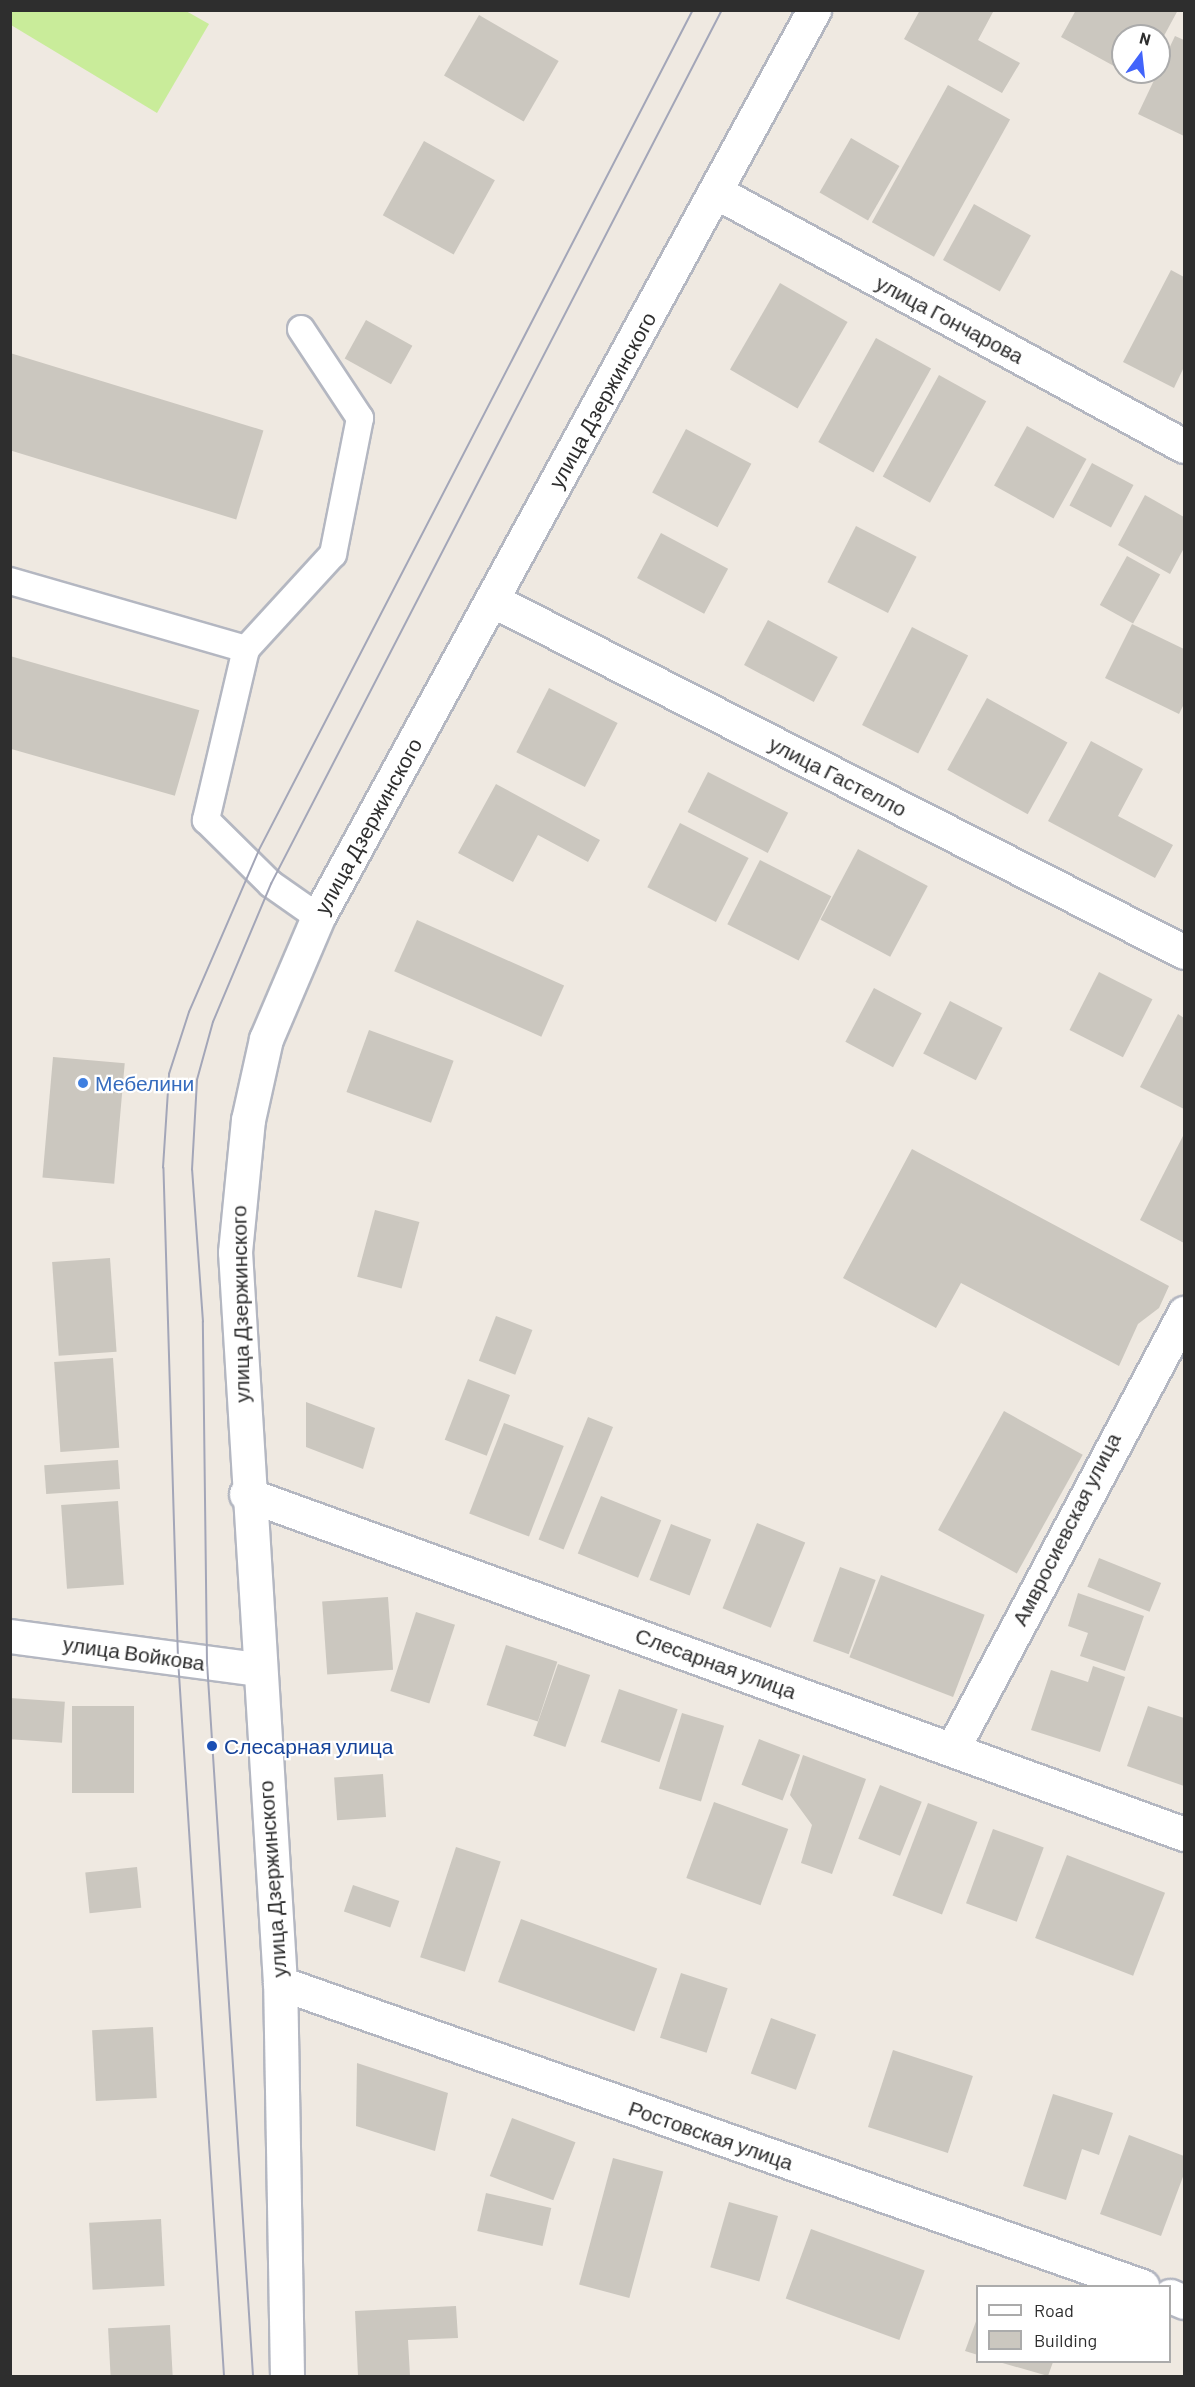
<!DOCTYPE html>
<html>
<head>
<meta charset="utf-8">
<style>
	body { margin:0 }
	#map { position:relative; width:1195px; height:2387px; overflow:hidden; background:#efe9e1; font-family:Barlow,sans-serif }
	div>[style] { position:absolute }
	[style*='--x'] { left:calc(var(--x)*1px); top:calc(var(--y)*1px); width:calc(var(--w)*1px); rotate:calc(var(--a)*1deg) }
	.pitch>* { inset:0; background:#c9ec9a }
	.building>* { inset:0; background:#cbc7bf; transform-origin:0 0 }
	.roads { filter:drop-shadow(2px 0 #b4b7c1) drop-shadow(-2px 0 #b4b7c1) drop-shadow(0 2px #b4b7c1) drop-shadow(0 -2px #b4b7c1) }
	.service>* { height:26px; margin:-13px; padding:0 13px; transform-origin:13px; border-radius:13px; background:#fff }
	.minor>* { height:33px; margin:-16.5px; padding:0 16.5px; transform-origin:16.5px; border-radius:16.5px; background:#fff }
	.secondary>* { height:33px; margin:-16.5px; padding:0 16.5px; transform-origin:16.5px; border-radius:16.5px; background:#fff }
	.tram>* { height:1.5px; margin:-0.75px; padding:0 0.75px; transform-origin:0.75px; border-radius:0.75px; background:#a3a6b8 }
	.dots>* { width:16px; height:16px; translate:-50% -50%; box-sizing:border-box; border:3px solid #fff; border-radius:50% }
	span { translate:-50% -50%; white-space:nowrap; text-align:center; line-height:1.15; -webkit-text-stroke:4.5px #fff; paint-order:stroke }
	.street-label { font-size:21px; color:#2e2e2e }
	.shop-label { font-size:21px; color:#366cbe }
	.left { translate:0 -50%; text-align:left }
	.transit-label { font-size:21px; color:#164399 }
	.frame { position:absolute; inset:0; border:12px solid #2e2e2e; pointer-events:none }
	.legend { position:absolute; left:976px; top:2285px; width:195px; height:78px; box-sizing:border-box; background:#fff; border:2px solid #ababab; margin:0; padding:8px 10px; list-style:none; font-size:18px; color:#2e2e2e }
	.legend li { display:flex; align-items:center; gap:12px; height:30px }
	.legend b { width:30px; border:2px solid #ababab }
	.north { position:absolute; left:1111px; top:24px; width:60px; height:60px; box-sizing:border-box; background:#fff; border:2px solid #ababab; border-radius:50%; rotate:15deg; font-size:16px; font-weight:700; line-height:24px; text-align:center; color:#2e2e2e }
	.north::after { content:''; display:block; margin:auto; width:21px; height:27px; background:#4264fb; clip-path:polygon(50% 0,100% 100%,50% 72%,0 100%) }
</style>
</head>
<body>
<div id="map">
	<div class="pitch">
		<i style="clip-path:polygon(10px 11px,186px 11px,209px 24px,157px 113px,11px 25px)"></i>
	</div>
	<div class="building">
		<i style="clip-path:polygon(920px 10px,993px 12px,978px 40px,1020px 63px,1002px 93px,904px 39px)"></i>
		<i style="clip-path:polygon(1076px 10px,1178px 10px,1159px 45px,1159px 36px,1123px 36px,1123px 71px,1061px 37px)"></i>
		<i style="left:479px;top:15px;width:92px;height:70px;rotate:30deg"></i>
		<i style="clip-path:polygon(1175px 36px,1184px 40px,1184px 136px,1138px 114px)"></i>
		<i style="left:948px;top:85px;width:71px;height:157px;rotate:29deg"></i>
		<i style="left:851px;top:138px;width:56px;height:63px;rotate:30deg"></i>
		<i style="left:424px;top:141px;width:81px;height:85px;rotate:29deg"></i>
		<i style="left:974px;top:204px;width:65px;height:64px;rotate:29deg"></i>
		<i style="clip-path:polygon(1171px 270px,1184px 277px,1184px 367px,1174px 388px,1123px 362px)"></i>
		<i style="left:780px;top:283px;width:78px;height:100px;rotate:30deg"></i>
		<i style="left:366px;top:320px;width:53px;height:44px;rotate:29deg"></i>
		<i style="left:876px;top:338px;width:63px;height:119px;rotate:29deg"></i>
		<i style="left:10px;top:353px;width:265px;height:93px;rotate:17deg"></i>
		<i style="left:939px;top:375px;width:54px;height:116px;rotate:29deg"></i>
		<i style="left:1027px;top:426px;width:68px;height:68px;rotate:29deg"></i>
		<i style="left:686px;top:429px;width:74px;height:72px;rotate:28deg"></i>
		<i style="left:1092px;top:463px;width:47px;height:48px;rotate:28deg"></i>
		<i style="clip-path:polygon(1145px 495px,1184px 517px,1184px 548px,1170px 574px,1118px 545px)"></i>
		<i style="left:856px;top:526px;width:68px;height:63px;rotate:27deg"></i>
		<i style="left:661px;top:533px;width:76px;height:51px;rotate:28deg"></i>
		<i style="left:1127px;top:556px;width:38px;height:56px;rotate:29deg"></i>
		<i style="left:768px;top:620px;width:79px;height:51px;rotate:28deg"></i>
		<i style="clip-path:polygon(1132px 624px,1184px 649px,1184px 704px,1179px 714px,1105px 678px)"></i>
		<i style="left:912px;top:627px;width:63px;height:110px;rotate:27deg"></i>
		<i style="left:10px;top:656px;width:197px;height:89px;rotate:16deg"></i>
		<i style="left:549px;top:688px;width:77px;height:72px;rotate:27deg"></i>
		<i style="left:987px;top:698px;width:92px;height:82px;rotate:29deg"></i>
		<i style="clip-path:polygon(1091px 741px,1143px 769px,1118px 816px,1173px 845px,1155px 878px,1048px 821px)"></i>
		<i style="left:708px;top:772px;width:90px;height:45px;rotate:27deg"></i>
		<i style="clip-path:polygon(496px 784px,600px 840px,588px 862px,538px 835px,513px 882px,458px 853px)"></i>
		<i style="left:680px;top:823px;width:77px;height:72px;rotate:27deg"></i>
		<i style="left:858px;top:849px;width:79px;height:80px;rotate:28deg"></i>
		<i style="left:760px;top:860px;width:80px;height:72px;rotate:27deg"></i>
		<i style="left:417px;top:920px;width:161px;height:56px;rotate:24deg"></i>
		<i style="left:1099px;top:972px;width:60px;height:65px;rotate:27deg"></i>
		<i style="left:874px;top:988px;width:54px;height:61px;rotate:28deg"></i>
		<i style="left:950px;top:1001px;width:59px;height:59px;rotate:27deg"></i>
		<i style="clip-path:polygon(1178px 1014px,1184px 1018px,1184px 1109px,1140px 1087px)"></i>
		<i style="left:369px;top:1030px;width:90px;height:66px;rotate:20deg"></i>
		<i style="left:53px;top:1057px;width:72px;height:121px;rotate:5deg"></i>
		<i style="clip-path:polygon(1184px 1134px,1184px 1243px,1140px 1220px)"></i>
		<i style="clip-path:polygon(912px 1149px,1169px 1286px,1159px 1308px,1138px 1324px,1119px 1366px,961px 1283px,936px 1328px,843px 1278px)"></i>
		<i style="left:375px;top:1210px;width:46px;height:69px;rotate:15deg"></i>
		<i style="left:110px;top:1258px;width:94px;height:58px;rotate:86deg"></i>
		<i style="left:496px;top:1316px;width:39px;height:48px;rotate:21deg"></i>
		<i style="left:113px;top:1358px;width:90px;height:59px;rotate:86deg"></i>
		<i style="left:468px;top:1379px;width:45px;height:65px;rotate:21deg"></i>
		<i style="clip-path:polygon(306px 1402px,375px 1428px,363px 1469px,306px 1447px)"></i>
		<i style="left:1004px;top:1411px;width:90px;height:136px;rotate:29deg"></i>
		<i style="left:588px;top:1417px;width:27px;height:132px;rotate:22deg"></i>
		<i style="left:504px;top:1423px;width:64px;height:97px;rotate:21deg"></i>
		<i style="left:118px;top:1460px;width:29px;height:74px;rotate:86deg"></i>
		<i style="left:601px;top:1496px;width:65px;height:62px;rotate:22deg"></i>
		<i style="left:118px;top:1501px;width:84px;height:57px;rotate:86deg"></i>
		<i style="left:757px;top:1523px;width:52px;height:92px;rotate:22deg"></i>
		<i style="left:671px;top:1524px;width:43px;height:60px;rotate:21deg"></i>
		<i style="left:1099px;top:1558px;width:67px;height:31px;rotate:22deg"></i>
		<i style="left:840px;top:1567px;width:38px;height:79px;rotate:20deg"></i>
		<i style="left:881px;top:1575px;width:111px;height:88px;rotate:21deg"></i>
		<i style="clip-path:polygon(1078px 1593px,1144px 1616px,1125px 1671px,1080px 1656px,1088px 1633px,1068px 1626px)"></i>
		<i style="left:388px;top:1597px;width:73px;height:66px;rotate:86deg"></i>
		<i style="left:416px;top:1612px;width:41px;height:83px;rotate:18deg"></i>
		<i style="left:506px;top:1645px;width:54px;height:63px;rotate:18deg"></i>
		<i style="left:558px;top:1664px;width:34px;height:76px;rotate:19deg"></i>
		<i style="clip-path:polygon(1093px 1666px,1125px 1677px,1100px 1752px,1031px 1730px,1051px 1670px,1088px 1682px)"></i>
		<i style="left:619px;top:1689px;width:62px;height:56px;rotate:19deg"></i>
		<i style="left:10px;top:1698px;width:55px;height:41px;rotate:4deg"></i>
		<i style="left:72px;top:1706px;width:62px;height:87px"></i>
		<i style="clip-path:polygon(1148px 1706px,1184px 1718px,1184px 1786px,1127px 1766px)"></i>
		<i style="left:682px;top:1713px;width:44px;height:79px;rotate:17deg"></i>
		<i style="left:759px;top:1739px;width:44px;height:49px;rotate:21deg"></i>
		<i style="clip-path:polygon(803px 1755px,866px 1779px,832px 1874px,801px 1863px,812px 1825px,790px 1795px)"></i>
		<i style="left:383px;top:1774px;width:43px;height:49px;rotate:86deg"></i>
		<i style="left:880px;top:1785px;width:45px;height:58px;rotate:22deg"></i>
		<i style="left:714px;top:1802px;width:79px;height:81px;rotate:20deg"></i>
		<i style="left:928px;top:1803px;width:53px;height:99px;rotate:21deg"></i>
		<i style="left:993px;top:1829px;width:54px;height:79px;rotate:20deg"></i>
		<i style="left:456px;top:1847px;width:47px;height:116px;rotate:18deg"></i>
		<i style="left:1067px;top:1855px;width:105px;height:89px;rotate:21deg"></i>
		<i style="left:137px;top:1867px;width:41px;height:52px;rotate:84deg"></i>
		<i style="left:353px;top:1885px;width:49px;height:28px;rotate:19deg"></i>
		<i style="left:521px;top:1919px;width:145px;height:67px;rotate:20deg"></i>
		<i style="left:681px;top:1973px;width:49px;height:68px;rotate:18deg"></i>
		<i style="left:771px;top:2018px;width:48px;height:59px;rotate:20deg"></i>
		<i style="left:153px;top:2027px;width:71px;height:61px;rotate:87deg"></i>
		<i style="left:893px;top:2050px;width:84px;height:81px;rotate:18deg"></i>
		<i style="clip-path:polygon(357px 2063px,448px 2093px,435px 2151px,356px 2126px)"></i>
		<i style="clip-path:polygon(1053px 2094px,1113px 2113px,1099px 2155px,1082px 2149px,1066px 2200px,1023px 2186px)"></i>
		<i style="left:512px;top:2118px;width:68px;height:62px;rotate:21deg"></i>
		<i style="clip-path:polygon(1129px 2135px,1184px 2156px,1184px 2174px,1161px 2236px,1100px 2214px)"></i>
		<i style="left:613px;top:2158px;width:52px;height:131px;rotate:15deg"></i>
		<i style="left:486px;top:2193px;width:67px;height:39px;rotate:13deg"></i>
		<i style="left:729px;top:2202px;width:51px;height:68px;rotate:16deg"></i>
		<i style="left:161px;top:2219px;width:67px;height:72px;rotate:87deg"></i>
		<i style="left:811px;top:2229px;width:121px;height:74px;rotate:20deg"></i>
		<i style="clip-path:polygon(456px 2306px,458px 2338px,408px 2340px,410px 2376px,358px 2376px,355px 2311px)"></i>
		<i style="clip-path:polygon(978px 2316px,978px 2355px,965px 2351px)"></i>
		<i style="left:170px;top:2325px;width:51px;height:62px;rotate:87deg"></i>
		<i style="clip-path:polygon(999px 2362px,1053px 2362px,1048px 2376px)"></i>
	</div>
	<div class="roads">
		<div class="service">
			<i style="--x:301;--y:329;--w:107;--a:56.5"></i>
			<i style="--x:360;--y:418;--w:139;--a:101.2"></i>
			<i style="--x:333;--y:554;--w:129;--a:132.5"></i>
			<i style="--x:246;--y:649;--w:176;--a:103.2"></i>
			<i style="--x:206;--y:820;--w:91;--a:44.6"></i>
			<i style="--x:271;--y:884;--w:57;--a:35.1"></i>
			<i style="--x:10;--y:581;--w:246;--a:16.1"></i>
		</div>
		<div class="minor">
			<i style="--x:716;--y:192;--w:532;--a:28.49"></i>
			<i style="--x:492;--y:600;--w:776;--a:26.96"></i>
			<i style="--x:246;--y:1494;--w:998;--a:19.92"></i>
			<i style="--x:10;--y:1636;--w:250;--a:7.6"></i>
			<i style="--x:953;--y:1748;--w:493;--a:-62"></i>
			<i style="--x:280;--y:1983;--w:914;--a:19.37"></i>
			<i style="--x:1170;--y:2296;--w:15;--a:23"></i>
		</div>
		<div class="secondary">
			<i style="--x:287;--y:2376;--w:393;--a:-91"></i>
			<i style="--x:280;--y:1983;--w:732;--a:-93.52"></i>
			<i style="--x:235;--y:1252;--w:133;--a:-84.4"></i>
			<i style="--x:248;--y:1120;--w:83;--a:-77.5"></i>
			<i style="--x:266;--y:1039;--w:133;--a:-66.9"></i>
			<i style="--x:318;--y:917;--w:1034;--a:-61.33"></i>
		</div>
	</div>
	<div class="tram">
		<i style="--x:224;--y:2376;--w:718;--a:-93.67"></i>
		<i style="--x:178;--y:1659;--w:491;--a:-91.7"></i>
		<i style="--x:163;--y:1168;--w:94;--a:-86.3"></i>
		<i style="--x:169;--y:1074;--w:65;--a:-72.1"></i>
		<i style="--x:189;--y:1012;--w:176;--a:-66.6"></i>
		<i style="--x:259;--y:850;--w:945;--a:-62.68"></i>
		<i style="--x:253;--y:2376;--w:714;--a:-93.69"></i>
		<i style="--x:207;--y:1663;--w:341;--a:-90.7"></i>
		<i style="--x:203;--y:1322;--w:152;--a:-94.1"></i>
		<i style="--x:192;--y:1170;--w:90;--a:-86.8"></i>
		<i style="--x:197;--y:1080;--w:60;--a:-74.6"></i>
		<i style="--x:213;--y:1022;--w:150;--a:-67.2"></i>
		<i style="--x:271;--y:884;--w:984;--a:-62.71"></i>
	</div>
	<div class="dots">
		<i style="left:83px;top:1083px;background:#3f7fe0"></i>
		<i style="left:212px;top:1746px;background:#1a4fb4"></i>
	</div>
	<div class="street-label">
		<span style="left:950px;top:319px;rotate:28deg">улица Гончарова</span>
		<span style="left:602px;top:400px;rotate:-61deg">улица Дзержинского</span>
		<span style="left:838px;top:776px;rotate:27deg">улица Гастелло</span>
		<span style="left:368px;top:826px;rotate:-61deg">улица Дзержинского</span>
		<span style="left:240px;top:1304px;rotate:-91deg">улица Дзержинского</span>
		<span style="left:1066px;top:1529px;rotate:-63deg">Амвросиевская улица</span>
		<span style="left:134px;top:1653px;rotate:8deg">улица Войкова</span>
		<span style="left:716px;top:1663px;rotate:20deg">Слесарная улица</span>
		<span style="left:272px;top:1879px;rotate:-94deg">улица Дзержинского</span>
		<span style="left:711px;top:2135px;rotate:19deg">Ростовская улица</span>
	</div>
	<div class="shop-label">
		<span class="left" style="left:95px;top:1083px">Мебелини</span>
	</div>
	<div class="transit-label">
		<span class="left" style="left:224px;top:1746px">Слесарная улица</span>
	</div>
	<div class="frame"></div>
	<ul class="legend">
	<li><b style="height:8px;background:#fff"></b>Road</li>
	<li><b style="height:16px;background:#cbc7bf"></b>Building</li>
	</ul>
	<div class="north">N</div>
</div>
</body>
</html>
